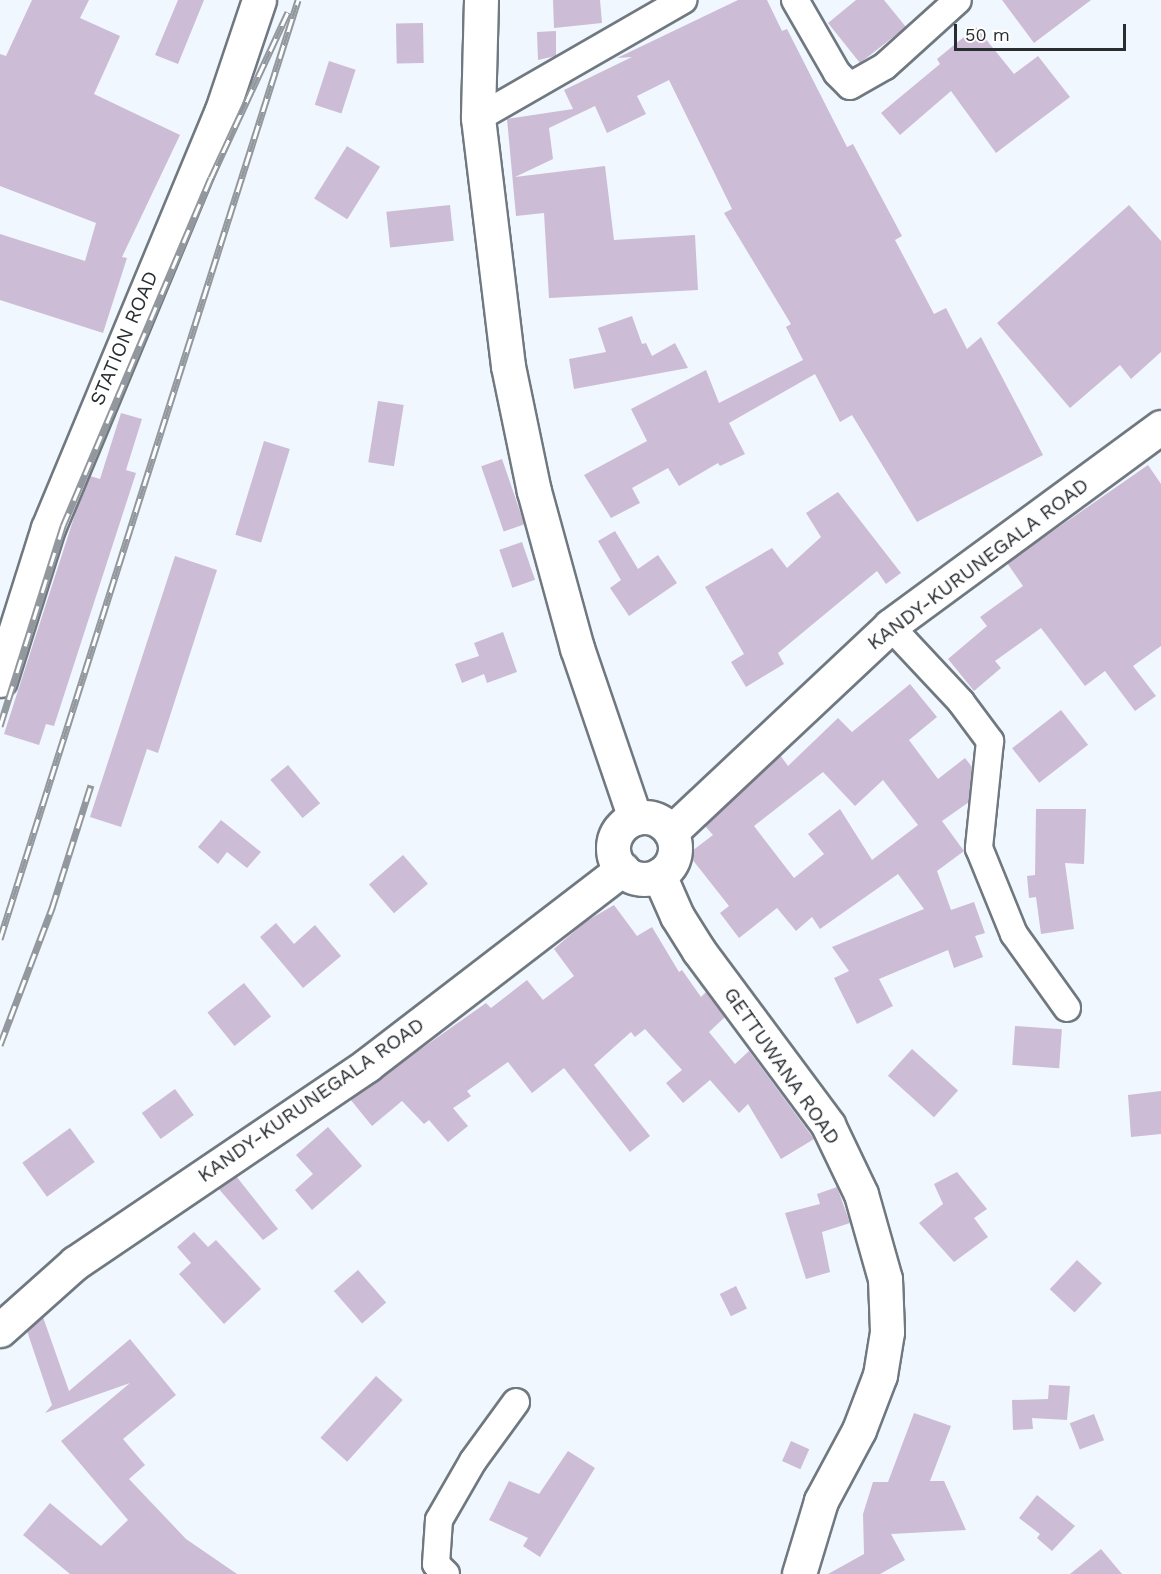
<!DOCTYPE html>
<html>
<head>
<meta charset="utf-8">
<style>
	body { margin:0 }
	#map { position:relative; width:1161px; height:1574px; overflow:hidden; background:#f0f7fe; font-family:"Work Sans",sans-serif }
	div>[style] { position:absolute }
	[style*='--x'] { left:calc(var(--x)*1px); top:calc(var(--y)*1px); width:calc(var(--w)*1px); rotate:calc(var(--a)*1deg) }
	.building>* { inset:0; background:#cdbcd6; transform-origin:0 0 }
	.roads { filter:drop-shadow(2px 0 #707880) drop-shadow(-2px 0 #707880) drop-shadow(0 2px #707880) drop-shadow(0 -2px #707880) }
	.minor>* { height:26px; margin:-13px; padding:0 13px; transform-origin:13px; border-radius:13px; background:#fff }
	.primary>* { height:33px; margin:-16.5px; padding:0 16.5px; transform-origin:16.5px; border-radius:16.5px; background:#fff }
	.trunk>* { height:33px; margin:-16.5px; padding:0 16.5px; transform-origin:16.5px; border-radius:16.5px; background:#fff }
	.trunk>.ring { margin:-16.5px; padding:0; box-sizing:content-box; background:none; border:33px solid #fff; border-radius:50% }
	.rail>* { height:7px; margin-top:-3.5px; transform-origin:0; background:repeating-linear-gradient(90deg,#fff 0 14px,#92989d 0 28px); box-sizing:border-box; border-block:2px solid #92989d }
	span { translate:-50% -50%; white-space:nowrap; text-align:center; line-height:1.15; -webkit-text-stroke:4.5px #fff; paint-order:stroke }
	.street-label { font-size:20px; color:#292d30 }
	.scale { position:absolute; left:954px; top:24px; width:172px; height:27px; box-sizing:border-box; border:3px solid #292d30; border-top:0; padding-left:8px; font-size:18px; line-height:21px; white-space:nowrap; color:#292d30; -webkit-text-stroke:4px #fff; paint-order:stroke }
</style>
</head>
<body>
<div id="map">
	<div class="building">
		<i style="clip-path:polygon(32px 0,89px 0,80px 18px,120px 36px,94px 94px,180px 135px,122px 257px,127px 258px,103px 333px,0 300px,0 234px,85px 261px,96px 223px,0 186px,0 54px,6px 56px)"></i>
		<i style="clip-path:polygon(178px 0,204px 0,178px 64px,155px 55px)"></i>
		<i style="clip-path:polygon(553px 0,600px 0,602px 23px,554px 28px)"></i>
		<i style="clip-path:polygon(738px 0,767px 0,782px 31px,787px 29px,847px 147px,853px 144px,902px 236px,895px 240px,934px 314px,946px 308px,967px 349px,981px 337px,1043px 455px,917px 522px,852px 415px,840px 422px,815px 374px,729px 423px,745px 454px,720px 466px,718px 463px,679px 486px,668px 468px,632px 488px,640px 503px,611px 518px,584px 475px,647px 441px,631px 409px,706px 370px,719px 403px,803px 360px,786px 327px,791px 324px,724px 213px,732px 209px,669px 80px,637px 96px,646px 114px,607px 133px,595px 106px,549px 128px,553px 159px,515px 177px,605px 166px,614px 240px,695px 235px,698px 290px,549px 298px,544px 213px,516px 216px,507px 119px,573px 109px,564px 90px,632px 57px,617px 58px)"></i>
		<i style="clip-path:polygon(856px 0,884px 0,906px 27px,860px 63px,828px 23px)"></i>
		<i style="clip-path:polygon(1002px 0,1091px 0,1034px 43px)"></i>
		<i style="left:423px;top:23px;width:40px;height:27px;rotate:89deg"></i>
		<i style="clip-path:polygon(976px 27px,1014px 74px,1038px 56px,1070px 97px,996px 153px,951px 91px,900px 135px,881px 113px,940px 64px,937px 59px)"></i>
		<i style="clip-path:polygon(556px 31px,556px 56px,538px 60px,537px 32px)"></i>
		<i style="left:329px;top:61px;width:28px;height:46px;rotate:18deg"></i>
		<i style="left:347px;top:146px;width:39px;height:62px;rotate:32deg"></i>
		<i style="left:450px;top:205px;width:36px;height:64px;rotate:84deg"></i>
		<i style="clip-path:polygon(1129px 205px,1161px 241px,1161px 352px,1131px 379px,1120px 365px,1070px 408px,997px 323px)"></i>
		<i style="clip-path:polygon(632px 316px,642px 344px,646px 343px,652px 356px,675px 343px,688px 368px,574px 389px,569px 359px,606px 352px,598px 328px)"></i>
		<i style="left:378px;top:401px;width:26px;height:62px;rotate:9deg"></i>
		<i style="clip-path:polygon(121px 413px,142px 419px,126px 470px,136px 473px,54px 726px,46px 724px,39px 745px,4px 734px,79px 502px,90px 476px,100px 479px)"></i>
		<i style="left:264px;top:441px;width:27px;height:98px;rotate:17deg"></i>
		<i style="left:502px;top:459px;width:69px;height:22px;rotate:71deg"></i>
		<i style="clip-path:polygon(1148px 465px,1161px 484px,1161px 646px,1133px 666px,1156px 696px,1135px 711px,1105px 671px,1085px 686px,1041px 628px,995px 661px,1001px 668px,974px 691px,948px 659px,987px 626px,980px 617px,1023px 586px,1007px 563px)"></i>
		<i style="clip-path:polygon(838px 492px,901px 573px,886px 584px,877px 571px,778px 653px,784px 664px,746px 687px,731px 662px,744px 654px,705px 587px,772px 548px,787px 568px,821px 537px,806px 513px)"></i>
		<i style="clip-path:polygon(615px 531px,638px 569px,658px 555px,677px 583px,629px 616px,610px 588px,621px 580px,598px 541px)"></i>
		<i style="left:522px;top:542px;width:40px;height:24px;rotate:71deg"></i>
		<i style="clip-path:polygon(175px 556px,217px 570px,158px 753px,147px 749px,121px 827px,90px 817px)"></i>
		<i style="clip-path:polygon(503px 632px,517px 672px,487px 683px,484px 674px,462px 683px,455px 664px,479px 656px,474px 643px)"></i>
		<i style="clip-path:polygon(evenodd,910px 684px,937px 717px,909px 740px,938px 779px,965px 758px,972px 767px,969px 802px,942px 821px,964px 851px,937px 871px,951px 910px,974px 902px,985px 933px,975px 936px,983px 957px,954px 968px,948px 950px,879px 979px,893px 1006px,857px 1024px,834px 978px,849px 971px,832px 947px,924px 909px,898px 874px,820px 929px,812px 917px,796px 931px,777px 908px,739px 938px,720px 913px,729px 906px,688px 854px,713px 835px,705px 826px,780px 755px,788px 766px,838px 718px,852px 732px,910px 684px,823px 772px,855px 806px,883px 780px,918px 825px,872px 860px,840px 809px,808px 834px,824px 854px,794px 878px,754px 826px,823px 772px)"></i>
		<i style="left:1061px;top:710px;width:44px;height:62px;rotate:52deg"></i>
		<i style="left:288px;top:765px;width:50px;height:23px;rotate:50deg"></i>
		<i style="clip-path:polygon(1036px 809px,1086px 809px,1084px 864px,1065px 863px,1074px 929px,1041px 934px,1036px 897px,1029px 898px,1027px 876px,1035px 875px)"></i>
		<i style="clip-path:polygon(221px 820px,261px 852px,247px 868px,227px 852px,218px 864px,198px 847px)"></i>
		<i style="left:403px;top:855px;width:38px;height:45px;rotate:49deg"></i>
		<i style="clip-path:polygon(614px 905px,637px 936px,652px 927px,679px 972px,682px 970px,701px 997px,706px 992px,725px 1017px,709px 1032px,735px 1064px,749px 1051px,814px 1139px,781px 1159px,748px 1104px,739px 1113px,710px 1080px,683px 1103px,666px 1083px,682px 1070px,645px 1029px,635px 1037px,631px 1032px,594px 1065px,650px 1136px,630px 1152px,564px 1068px,532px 1093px,508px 1062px,467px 1091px,471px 1096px,453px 1108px,468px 1126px,448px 1142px,429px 1120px,424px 1124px,402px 1101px,372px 1126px,350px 1099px,486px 1003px,491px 1008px,527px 980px,543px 1000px,574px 976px,554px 949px,585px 922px)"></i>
		<i style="clip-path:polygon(276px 923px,294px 944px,315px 925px,341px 956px,303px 988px,260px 937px)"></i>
		<i style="left:244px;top:983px;width:43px;height:47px;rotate:51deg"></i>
		<i style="left:1015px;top:1026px;width:47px;height:39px;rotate:4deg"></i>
		<i style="left:912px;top:1049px;width:62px;height:36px;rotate:42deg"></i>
		<i style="left:175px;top:1089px;width:32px;height:41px;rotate:54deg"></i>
		<i style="clip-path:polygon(1161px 1091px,1161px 1134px,1131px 1137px,1128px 1095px)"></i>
		<i style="clip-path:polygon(328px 1127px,362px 1166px,312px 1210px,295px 1190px,313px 1174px,296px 1155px)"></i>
		<i style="left:70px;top:1128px;width:42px;height:59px;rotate:54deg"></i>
		<i style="clip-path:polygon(957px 1172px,987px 1209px,974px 1218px,988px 1237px,954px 1262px,919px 1223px,943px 1204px,934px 1184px)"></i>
		<i style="clip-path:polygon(236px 1176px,278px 1229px,263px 1240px,218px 1188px)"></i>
		<i style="clip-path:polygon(837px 1187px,850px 1223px,822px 1232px,830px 1272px,806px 1279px,785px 1213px,820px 1204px,817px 1194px)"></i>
		<i style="clip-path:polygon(194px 1232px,208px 1247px,216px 1240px,261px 1289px,224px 1324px,179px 1274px,191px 1263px,177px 1247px)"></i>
		<i style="left:1077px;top:1260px;width:34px;height:40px;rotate:43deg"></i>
		<i style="left:358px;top:1270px;width:43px;height:32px;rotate:49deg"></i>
		<i style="left:736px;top:1286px;width:25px;height:18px;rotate:64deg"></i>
		<i style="clip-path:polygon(43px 1317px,69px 1391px,130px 1339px,176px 1395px,123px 1439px,145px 1465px,129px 1479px,186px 1539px,237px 1574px,70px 1574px,23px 1535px,50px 1503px,101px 1546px,128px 1520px,61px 1441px,130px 1383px,45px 1413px,52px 1405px,27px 1331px)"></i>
		<i style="left:376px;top:1376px;width:36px;height:83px;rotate:42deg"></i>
		<i style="clip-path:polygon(1049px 1385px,1070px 1386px,1067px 1420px,1032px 1418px,1033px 1429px,1013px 1430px,1012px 1400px,1048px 1399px)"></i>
		<i style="clip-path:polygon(914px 1413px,951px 1426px,930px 1481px,944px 1481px,966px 1530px,891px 1534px,905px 1560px,880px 1574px,828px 1574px,864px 1554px,863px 1514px,873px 1482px,888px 1482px)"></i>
		<i style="left:1094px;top:1414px;width:28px;height:26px;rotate:69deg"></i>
		<i style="left:791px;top:1441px;width:20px;height:22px;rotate:24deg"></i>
		<i style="clip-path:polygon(568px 1451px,595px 1468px,540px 1557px,523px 1546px,528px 1538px,489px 1520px,509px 1481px,539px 1494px)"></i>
		<i style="clip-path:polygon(1037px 1495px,1075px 1526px,1052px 1551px,1037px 1538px,1040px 1534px,1019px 1518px)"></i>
		<i style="clip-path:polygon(1101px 1549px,1122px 1574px,1070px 1574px)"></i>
	</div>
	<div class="roads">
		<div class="minor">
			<i style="--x:795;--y:0;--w:84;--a:60.1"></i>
			<i style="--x:837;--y:73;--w:18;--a:45"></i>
			<i style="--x:850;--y:86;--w:40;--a:-29.7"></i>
			<i style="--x:885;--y:66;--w:98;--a:-42.1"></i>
			<i style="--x:478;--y:118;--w:237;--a:-29.9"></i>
			<i style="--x:890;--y:626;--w:104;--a:46.9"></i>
			<i style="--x:961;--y:702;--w:49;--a:53.4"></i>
			<i style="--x:990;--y:741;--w:108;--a:95.9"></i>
			<i style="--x:979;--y:848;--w:93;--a:67.9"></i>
			<i style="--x:1014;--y:934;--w:91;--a:54.4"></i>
			<i style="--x:446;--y:1574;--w:14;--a:-135"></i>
			<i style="--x:436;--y:1564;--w:44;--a:-86.1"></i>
			<i style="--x:439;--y:1520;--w:68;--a:-60"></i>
			<i style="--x:473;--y:1461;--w:73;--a:-53.9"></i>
		</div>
		<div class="primary">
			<i style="--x:481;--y:0;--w:118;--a:91.5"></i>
			<i style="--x:478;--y:118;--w:250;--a:83.1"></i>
			<i style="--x:508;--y:366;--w:128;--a:78.3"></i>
			<i style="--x:534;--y:491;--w:163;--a:74.7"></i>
			<i style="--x:577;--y:648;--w:180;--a:71.2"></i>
			<i style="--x:0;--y:680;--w:159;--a:-72.5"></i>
			<i style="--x:48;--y:528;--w:450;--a:-67.4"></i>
			<i style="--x:221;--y:113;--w:119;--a:-71.4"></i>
			<i style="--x:659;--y:875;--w:45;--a:66.3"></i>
			<i style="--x:677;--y:916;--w:41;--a:57.8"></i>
			<i style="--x:699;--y:951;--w:217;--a:53.4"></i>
			<i style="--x:828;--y:1125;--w:76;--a:64.4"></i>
			<i style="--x:861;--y:1194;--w:88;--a:74.2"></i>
			<i style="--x:885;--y:1279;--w:53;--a:87.8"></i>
			<i style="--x:887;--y:1332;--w:44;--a:99.2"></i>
			<i style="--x:880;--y:1375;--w:59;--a:110.9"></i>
			<i style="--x:859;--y:1430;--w:81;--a:118.2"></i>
			<i style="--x:821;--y:1501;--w:76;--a:106.8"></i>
		</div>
		<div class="trunk">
			<i class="ring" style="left:613px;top:817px;width:29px;height:29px"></i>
			<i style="--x:671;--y:832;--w:301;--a:-43.2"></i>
			<i style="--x:890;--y:626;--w:336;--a:-36.3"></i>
			<i style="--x:0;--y:1330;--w:101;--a:-41.8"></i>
			<i style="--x:75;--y:1263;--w:353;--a:-34.1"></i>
			<i style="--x:367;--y:1065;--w:322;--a:-37.5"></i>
		</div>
	</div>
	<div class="rail">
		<i style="--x:0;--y:726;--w:210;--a:-72.5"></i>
		<i style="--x:63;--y:526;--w:378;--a:-67"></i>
		<i style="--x:211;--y:178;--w:183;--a:-65.1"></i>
		<i style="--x:0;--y:939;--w:985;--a:-72.39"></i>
		<i style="--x:0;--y:1045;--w:147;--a:-69.2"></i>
		<i style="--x:52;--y:908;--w:129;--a:-72.4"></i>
	</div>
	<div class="street-label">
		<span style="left:124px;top:338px;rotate:-67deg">STATION ROAD</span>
		<span style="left:978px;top:564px;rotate:-37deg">KANDY-KURUNEGALA ROAD</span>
		<span style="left:782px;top:1066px;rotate:55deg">GETTUWANA ROAD</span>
		<span style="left:311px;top:1100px;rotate:-35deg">KANDY-KURUNEGALA ROAD</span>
	</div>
	<div class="scale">50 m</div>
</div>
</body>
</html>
